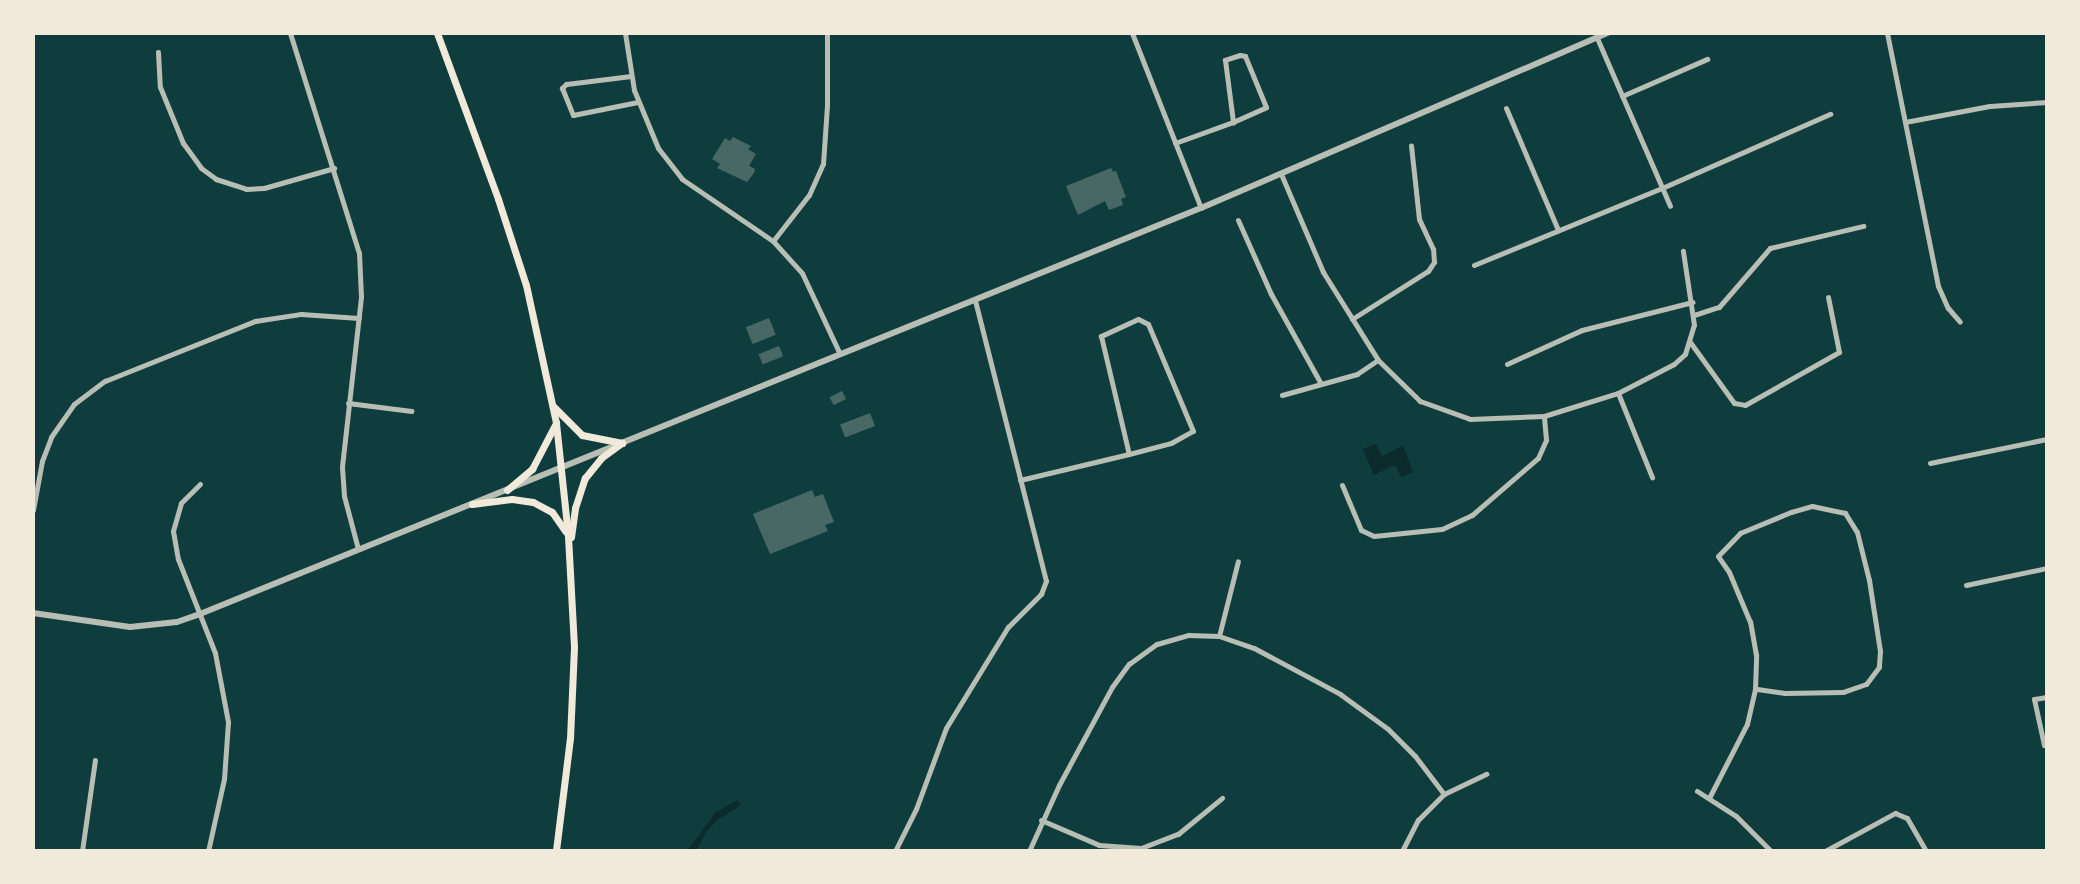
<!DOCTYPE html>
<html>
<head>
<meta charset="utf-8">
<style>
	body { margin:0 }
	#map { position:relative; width:2080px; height:884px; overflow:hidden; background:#0f3d3e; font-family:Roboto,sans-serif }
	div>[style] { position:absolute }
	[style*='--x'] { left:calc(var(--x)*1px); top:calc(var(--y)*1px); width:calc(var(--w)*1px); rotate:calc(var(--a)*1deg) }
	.water>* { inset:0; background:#0a2a2b }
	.building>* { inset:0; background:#486865; transform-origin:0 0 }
	.minor>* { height:5px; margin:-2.5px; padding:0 2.5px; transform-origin:2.5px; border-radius:2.5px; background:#b8beb3 }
	.tertiary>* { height:6px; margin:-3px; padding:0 3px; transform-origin:3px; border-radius:3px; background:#b8beb3 }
	.secondary>* { height:7px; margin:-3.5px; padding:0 3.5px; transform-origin:3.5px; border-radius:3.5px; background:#f1e9da }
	span { translate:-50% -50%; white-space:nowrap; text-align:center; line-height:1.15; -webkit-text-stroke:7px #f1e9da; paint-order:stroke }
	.frame { position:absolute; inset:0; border:35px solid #f1e9da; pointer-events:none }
</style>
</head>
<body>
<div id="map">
	<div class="water">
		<i style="clip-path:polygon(1376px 444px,1382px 456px,1403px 446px,1413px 472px,1401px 477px,1395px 465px,1374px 475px,1363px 449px)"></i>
		<i style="clip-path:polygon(738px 800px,741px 805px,716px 821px,706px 832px,696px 851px,687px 851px,716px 812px)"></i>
	</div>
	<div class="building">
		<i style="clip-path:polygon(733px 137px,751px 146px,748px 149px,756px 154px,749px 166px,755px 169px,754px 173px,747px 182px,717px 168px,720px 164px,712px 159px,725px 138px,730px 141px)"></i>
		<i style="clip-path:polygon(1111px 168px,1113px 172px,1116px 171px,1126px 197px,1121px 199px,1123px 205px,1109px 210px,1105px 201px,1078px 215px,1066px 186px)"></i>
		<i style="left:769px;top:318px;width:18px;height:25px;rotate:68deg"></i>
		<i style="left:779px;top:346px;width:11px;height:22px;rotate:68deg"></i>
		<i style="left:842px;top:391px;width:9px;height:14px;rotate:63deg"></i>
		<i style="left:870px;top:413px;width:14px;height:32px;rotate:69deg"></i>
		<i style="clip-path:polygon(812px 490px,815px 497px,823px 494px,834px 522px,825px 525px,828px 531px,770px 554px,753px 514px)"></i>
	</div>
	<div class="minor">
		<i style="--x:290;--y:33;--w:231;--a:72.6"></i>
		<i style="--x:359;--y:253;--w:44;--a:87.4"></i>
		<i style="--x:361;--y:297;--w:171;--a:96.4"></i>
		<i style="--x:342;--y:467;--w:29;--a:86"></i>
		<i style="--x:344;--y:496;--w:55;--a:75.2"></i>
		<i style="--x:625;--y:33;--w:58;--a:81"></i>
		<i style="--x:634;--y:90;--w:63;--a:67.5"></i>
		<i style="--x:658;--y:148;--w:39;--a:52"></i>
		<i style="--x:682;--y:179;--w:110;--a:34.3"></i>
		<i style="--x:773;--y:241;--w:43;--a:47.8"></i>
		<i style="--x:802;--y:273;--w:89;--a:64.9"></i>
		<i style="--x:1132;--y:33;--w:188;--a:68.5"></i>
		<i style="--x:1887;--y:33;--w:258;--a:78.6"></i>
		<i style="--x:1938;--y:286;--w:24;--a:66"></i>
		<i style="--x:1948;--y:308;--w:18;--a:49"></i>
		<i style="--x:1597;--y:38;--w:183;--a:66.5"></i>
		<i style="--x:158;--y:52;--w:35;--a:87"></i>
		<i style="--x:160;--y:87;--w:61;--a:67.7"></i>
		<i style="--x:183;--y:143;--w:31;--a:54"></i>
		<i style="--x:201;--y:168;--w:19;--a:36"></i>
		<i style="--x:216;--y:179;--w:32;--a:18"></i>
		<i style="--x:246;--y:189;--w:18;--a:-3"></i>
		<i style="--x:264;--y:188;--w:73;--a:-15.9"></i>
		<i style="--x:631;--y:76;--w:65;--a:173"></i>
		<i style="--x:566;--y:84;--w:6;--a:135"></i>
		<i style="--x:562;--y:88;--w:29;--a:68"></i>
		<i style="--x:573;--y:115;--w:66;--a:-11.3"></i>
		<i style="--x:1622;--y:96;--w:93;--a:-23.5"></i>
		<i style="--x:1506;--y:108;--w:133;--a:66.9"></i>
		<i style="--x:1905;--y:122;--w:86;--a:-10.7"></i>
		<i style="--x:1990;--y:106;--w:57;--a:-4"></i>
		<i style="--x:1175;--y:143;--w:62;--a:-19.9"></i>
		<i style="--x:1233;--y:122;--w:36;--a:-24"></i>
		<i style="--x:1266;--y:107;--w:55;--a:-112.4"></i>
		<i style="--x:1245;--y:56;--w:5;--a:-169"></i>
		<i style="--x:1240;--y:55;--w:16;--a:162"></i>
		<i style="--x:1225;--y:60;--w:63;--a:82.6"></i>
		<i style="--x:1281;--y:174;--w:107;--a:66.8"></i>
		<i style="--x:1323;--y:272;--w:104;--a:58"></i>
		<i style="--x:1378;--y:360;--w:59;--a:44.3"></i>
		<i style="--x:1420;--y:401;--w:53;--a:19.8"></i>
		<i style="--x:1470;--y:419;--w:74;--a:-2.3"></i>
		<i style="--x:1544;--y:416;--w:77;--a:-17.3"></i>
		<i style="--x:1618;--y:393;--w:63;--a:-27.4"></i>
		<i style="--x:1674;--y:364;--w:15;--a:-42"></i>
		<i style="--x:1685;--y:354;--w:30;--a:-73"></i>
		<i style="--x:1694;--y:325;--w:75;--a:-98.5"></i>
		<i style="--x:1238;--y:220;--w:81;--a:66"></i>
		<i style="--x:1271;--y:294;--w:101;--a:60.9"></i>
		<i style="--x:773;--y:241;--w:58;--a:-52"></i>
		<i style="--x:809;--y:195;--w:34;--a:-66"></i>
		<i style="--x:823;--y:164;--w:58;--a:-86.1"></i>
		<i style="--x:827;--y:106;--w:73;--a:-90"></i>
		<i style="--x:1474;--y:265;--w:203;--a:-22.3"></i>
		<i style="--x:1662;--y:188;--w:184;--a:-23.8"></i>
		<i style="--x:1694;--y:315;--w:26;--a:-18"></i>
		<i style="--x:1719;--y:307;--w:78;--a:-49.2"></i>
		<i style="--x:1770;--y:248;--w:96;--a:-13.3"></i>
		<i style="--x:1352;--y:319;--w:90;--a:-32.3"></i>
		<i style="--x:1428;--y:271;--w:11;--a:-56"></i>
		<i style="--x:1434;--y:262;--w:13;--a:-94"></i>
		<i style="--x:1433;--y:249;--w:33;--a:-115"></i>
		<i style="--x:1419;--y:219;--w:74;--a:-96.2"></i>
		<i style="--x:1690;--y:342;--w:75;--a:54.2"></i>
		<i style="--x:1734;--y:403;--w:11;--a:10"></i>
		<i style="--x:1745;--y:405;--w:108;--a:-29.4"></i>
		<i style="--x:1839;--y:352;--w:56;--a:-101.3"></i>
		<i style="--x:1507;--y:364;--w:82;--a:-24.4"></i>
		<i style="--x:1582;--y:330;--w:114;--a:-14.2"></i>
		<i style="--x:1618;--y:393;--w:91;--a:68"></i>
		<i style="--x:1282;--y:395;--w:78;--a:-15.6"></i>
		<i style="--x:1357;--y:374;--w:25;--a:-34"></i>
		<i style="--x:348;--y:403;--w:64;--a:7.2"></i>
		<i style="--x:1930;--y:463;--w:119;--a:-11.6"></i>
		<i style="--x:1020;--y:480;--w:112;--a:-13.4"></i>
		<i style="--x:1129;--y:454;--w:43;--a:-14.7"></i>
		<i style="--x:1171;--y:443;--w:25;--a:-29"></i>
		<i style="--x:1193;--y:431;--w:116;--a:-112.8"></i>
		<i style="--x:1148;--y:324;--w:11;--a:-153"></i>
		<i style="--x:1138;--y:319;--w:41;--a:155.3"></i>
		<i style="--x:1101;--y:336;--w:121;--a:76.7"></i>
		<i style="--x:200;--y:484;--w:27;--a:135"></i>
		<i style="--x:181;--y:503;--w:29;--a:106"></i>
		<i style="--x:173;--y:531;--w:28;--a:80"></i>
		<i style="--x:178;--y:559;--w:101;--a:68.5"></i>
		<i style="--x:215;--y:653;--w:70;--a:79.3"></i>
		<i style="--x:228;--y:722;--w:57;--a:94"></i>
		<i style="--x:224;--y:779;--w:74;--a:102.5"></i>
		<i style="--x:1342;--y:485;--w:49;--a:67.1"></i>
		<i style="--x:1361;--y:530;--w:14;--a:25"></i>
		<i style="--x:1374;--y:536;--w:68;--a:-5.9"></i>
		<i style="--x:1442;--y:529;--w:33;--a:-25"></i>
		<i style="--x:1472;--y:515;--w:87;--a:-40.8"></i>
		<i style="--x:1538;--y:458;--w:20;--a:-66"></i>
		<i style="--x:1546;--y:440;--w:24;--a:-95"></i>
		<i style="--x:33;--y:510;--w:50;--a:-79.6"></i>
		<i style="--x:42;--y:461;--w:26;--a:-69"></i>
		<i style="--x:51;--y:437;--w:40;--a:-55.1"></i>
		<i style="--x:74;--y:404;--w:39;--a:-37"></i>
		<i style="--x:105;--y:381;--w:162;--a:-21.8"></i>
		<i style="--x:255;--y:321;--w:47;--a:-8.7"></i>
		<i style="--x:301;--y:314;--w:58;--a:3.9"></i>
		<i style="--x:1966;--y:585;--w:83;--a:-11.9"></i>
		<i style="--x:1219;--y:636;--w:77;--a:-75.8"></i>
		<i style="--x:2047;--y:697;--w:13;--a:171"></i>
		<i style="--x:2034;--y:699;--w:47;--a:77.7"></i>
		<i style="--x:2044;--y:745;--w:3;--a:-18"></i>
		<i style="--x:1697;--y:791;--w:46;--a:32.7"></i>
		<i style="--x:1736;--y:816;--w:49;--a:45"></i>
		<i style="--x:1709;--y:798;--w:83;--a:-62.8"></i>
		<i style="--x:1747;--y:724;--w:36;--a:-77"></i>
		<i style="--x:1755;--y:689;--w:34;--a:-88"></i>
		<i style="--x:1756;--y:655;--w:34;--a:-100"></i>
		<i style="--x:1750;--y:622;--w:54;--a:-112.8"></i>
		<i style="--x:1729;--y:572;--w:19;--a:-125"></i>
		<i style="--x:1718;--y:556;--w:32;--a:-46"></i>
		<i style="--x:1740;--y:533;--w:55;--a:-22.4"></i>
		<i style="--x:1791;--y:512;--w:22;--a:-16"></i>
		<i style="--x:1812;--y:506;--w:34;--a:12"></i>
		<i style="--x:1845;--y:513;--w:22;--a:58"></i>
		<i style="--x:1857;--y:532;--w:49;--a:76"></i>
		<i style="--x:1869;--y:580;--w:72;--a:81.2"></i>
		<i style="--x:1880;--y:651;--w:16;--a:94"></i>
		<i style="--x:1879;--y:667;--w:21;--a:127"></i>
		<i style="--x:1866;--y:684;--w:24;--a:161"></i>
		<i style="--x:1843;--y:692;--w:58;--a:179"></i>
		<i style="--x:1785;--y:693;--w:30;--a:-172"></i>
		<i style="--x:1041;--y:820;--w:63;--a:23.3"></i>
		<i style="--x:1099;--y:845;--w:42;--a:4.1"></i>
		<i style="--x:1141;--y:848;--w:40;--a:-21"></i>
		<i style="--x:1178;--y:834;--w:57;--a:-39.3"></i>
		<i style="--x:82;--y:851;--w:92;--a:-81.9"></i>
		<i style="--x:895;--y:851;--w:47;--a:-63.4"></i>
		<i style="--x:916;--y:809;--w:86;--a:-69.7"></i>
		<i style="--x:946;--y:728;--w:119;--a:-58.5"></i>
		<i style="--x:1008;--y:627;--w:47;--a:-45"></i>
		<i style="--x:1041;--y:594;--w:14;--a:-69"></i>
		<i style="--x:1046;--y:581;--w:290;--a:-104.2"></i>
		<i style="--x:1029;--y:851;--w:72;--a:-65.6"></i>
		<i style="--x:1059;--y:785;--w:111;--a:-61.6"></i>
		<i style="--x:1112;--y:687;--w:29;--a:-54"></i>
		<i style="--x:1129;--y:664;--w:34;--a:-36"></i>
		<i style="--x:1157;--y:644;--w:33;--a:-16"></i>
		<i style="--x:1189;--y:635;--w:30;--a:2"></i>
		<i style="--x:1219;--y:636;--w:37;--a:19"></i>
		<i style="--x:1254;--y:648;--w:98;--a:28.1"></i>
		<i style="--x:1340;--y:694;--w:59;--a:36.1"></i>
		<i style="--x:1388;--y:729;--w:38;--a:45"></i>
		<i style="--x:1415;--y:756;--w:48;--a:52.7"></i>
		<i style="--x:1402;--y:851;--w:35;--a:-63"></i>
		<i style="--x:1418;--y:820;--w:37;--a:-45"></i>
		<i style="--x:1444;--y:794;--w:47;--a:-25.5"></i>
		<i style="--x:1825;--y:851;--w:80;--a:-28.5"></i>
		<i style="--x:1895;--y:813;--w:13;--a:23"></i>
		<i style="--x:1907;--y:818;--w:38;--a:60"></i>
	</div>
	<div class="tertiary">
		<i style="--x:33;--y:613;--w:98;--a:8.2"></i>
		<i style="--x:130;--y:627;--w:47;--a:-6.1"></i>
		<i style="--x:177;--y:622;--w:24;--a:-19"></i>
		<i style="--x:200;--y:614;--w:1080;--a:-22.08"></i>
		<i style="--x:1201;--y:208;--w:443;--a:-23.3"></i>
	</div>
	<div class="secondary">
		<i style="--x:437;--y:33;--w:177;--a:69.8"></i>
		<i style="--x:498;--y:199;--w:90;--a:72"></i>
		<i style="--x:526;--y:285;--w:141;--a:77.7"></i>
		<i style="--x:556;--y:423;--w:114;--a:83.9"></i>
		<i style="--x:568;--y:536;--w:111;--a:86.9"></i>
		<i style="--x:574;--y:647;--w:91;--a:92.5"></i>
		<i style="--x:570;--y:738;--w:114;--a:97.1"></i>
		<i style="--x:553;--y:406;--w:41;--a:45"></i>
		<i style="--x:582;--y:435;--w:41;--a:11.3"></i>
		<i style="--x:507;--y:490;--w:33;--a:-40"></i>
		<i style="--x:532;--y:469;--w:52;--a:-62.4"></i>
		<i style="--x:472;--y:504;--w:40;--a:-7.1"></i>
		<i style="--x:512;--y:499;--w:21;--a:8"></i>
		<i style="--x:533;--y:502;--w:21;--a:28"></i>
		<i style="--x:552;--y:512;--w:24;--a:55"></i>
		<i style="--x:571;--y:537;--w:29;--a:-82"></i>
		<i style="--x:575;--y:508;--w:32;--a:-72"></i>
		<i style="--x:585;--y:478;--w:26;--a:-51"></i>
		<i style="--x:601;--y:458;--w:26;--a:-36"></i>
	</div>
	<div class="frame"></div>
</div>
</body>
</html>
